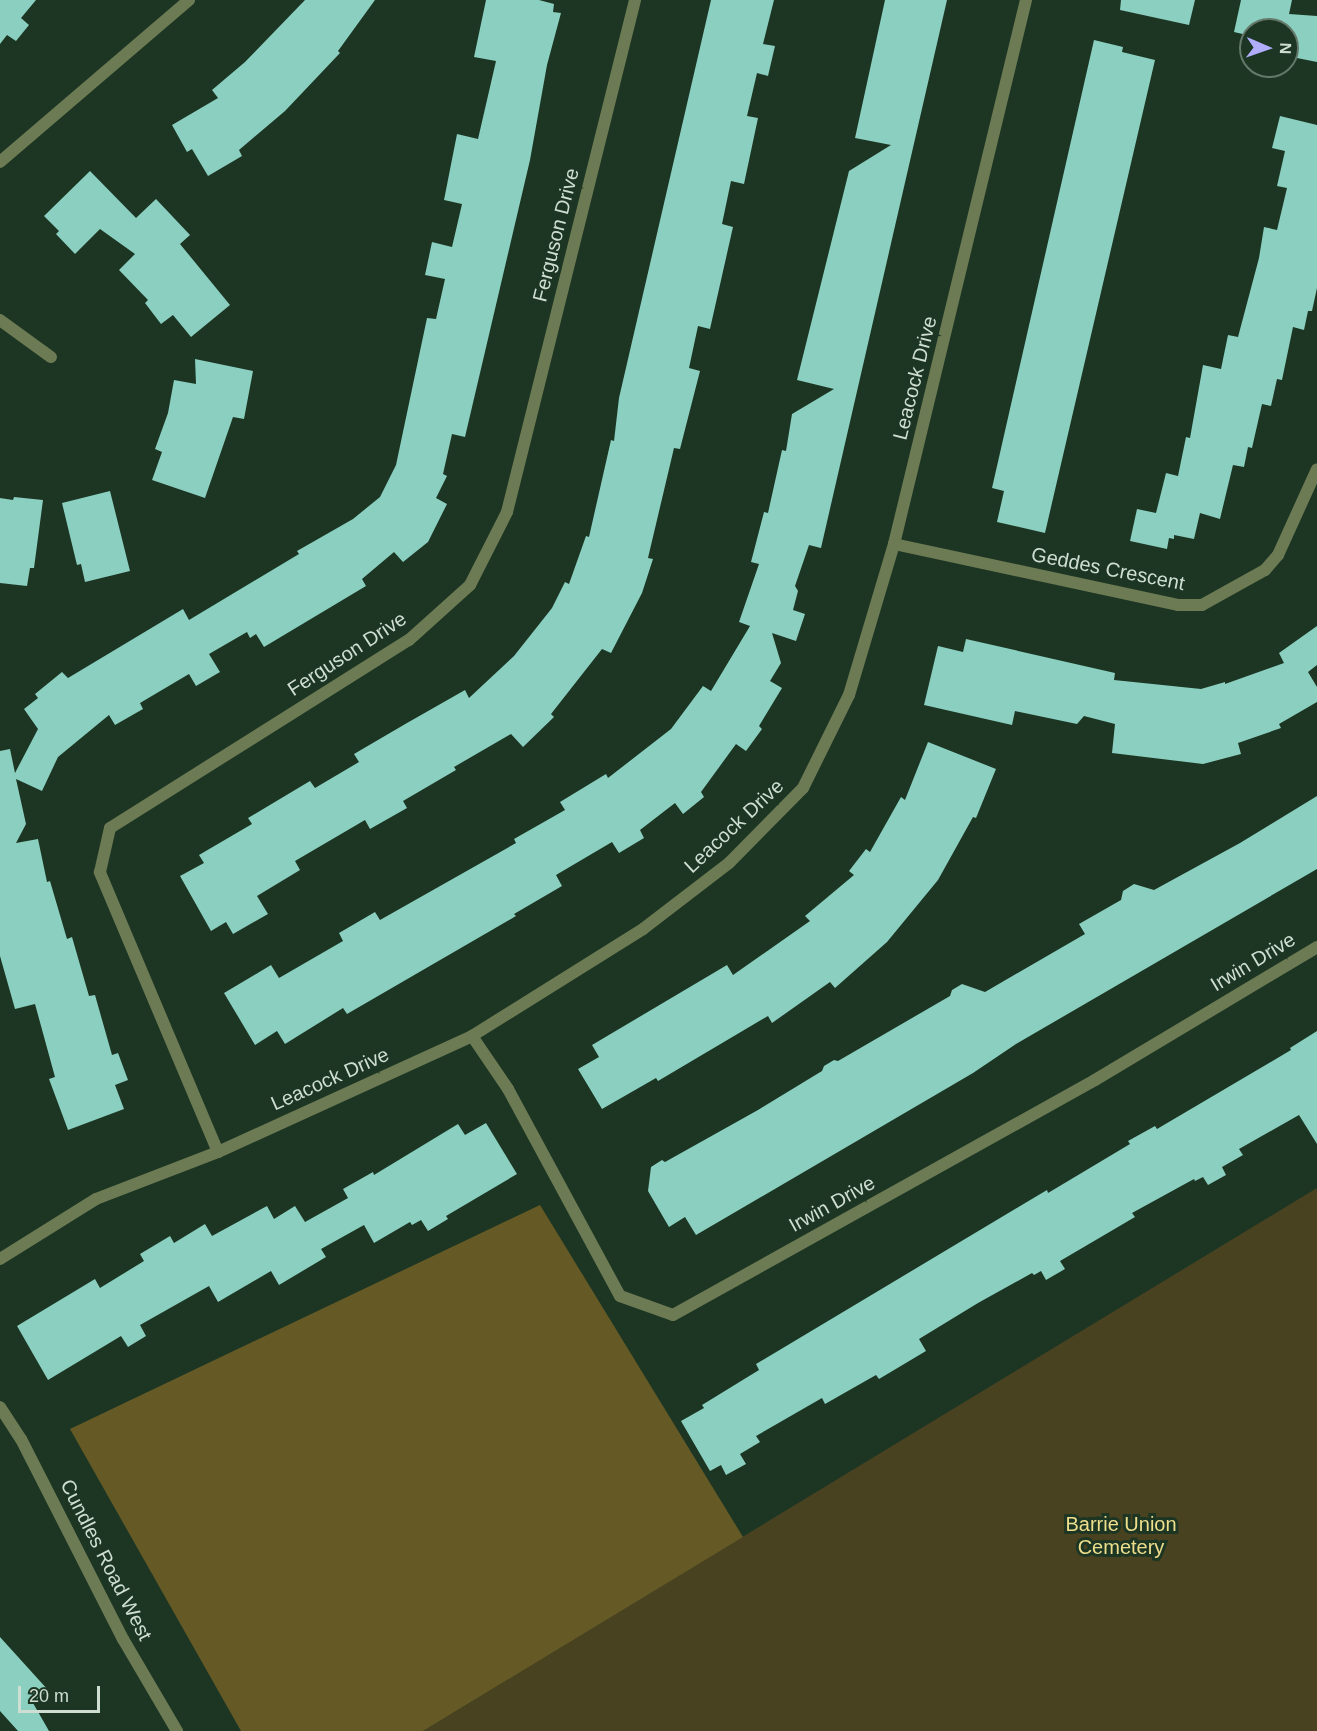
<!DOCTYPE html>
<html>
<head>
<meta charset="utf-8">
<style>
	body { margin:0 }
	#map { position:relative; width:1317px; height:1731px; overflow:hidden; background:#1d3624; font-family:Helvetica,sans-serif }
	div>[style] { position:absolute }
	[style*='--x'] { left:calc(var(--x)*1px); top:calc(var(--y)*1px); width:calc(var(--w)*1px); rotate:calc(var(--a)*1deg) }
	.green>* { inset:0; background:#494221 }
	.forest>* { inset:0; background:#655a25 }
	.building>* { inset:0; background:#8acfbf }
	.minor>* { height:12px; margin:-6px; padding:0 6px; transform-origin:6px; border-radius:6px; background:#6c7b53 }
	.tertiary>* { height:12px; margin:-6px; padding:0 6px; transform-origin:6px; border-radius:6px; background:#6c7b53 }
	span { translate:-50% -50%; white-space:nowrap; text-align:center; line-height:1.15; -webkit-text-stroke:6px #1d3624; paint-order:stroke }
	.street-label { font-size:20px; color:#cfded2 }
	.park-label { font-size:20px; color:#eede8c }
	.north { position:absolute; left:1239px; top:18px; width:60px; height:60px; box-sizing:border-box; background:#1d3624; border:2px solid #64796a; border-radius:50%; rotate:92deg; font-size:16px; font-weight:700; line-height:24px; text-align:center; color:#cfded2 }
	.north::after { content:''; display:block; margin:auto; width:21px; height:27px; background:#b0adfa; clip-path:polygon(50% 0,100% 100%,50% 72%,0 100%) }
	.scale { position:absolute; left:18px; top:1686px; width:82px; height:27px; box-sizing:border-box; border:3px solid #cfded2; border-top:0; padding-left:8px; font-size:18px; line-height:21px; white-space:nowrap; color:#cfded2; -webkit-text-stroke:4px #1d3624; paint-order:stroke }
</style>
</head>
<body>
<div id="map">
	<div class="green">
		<i style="clip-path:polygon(1317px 1188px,1317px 1731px,423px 1731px)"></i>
	</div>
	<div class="forest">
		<i style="clip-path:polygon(540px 1205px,743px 1537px,423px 1731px,241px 1731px,70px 1429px)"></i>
	</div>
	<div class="building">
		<i style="clip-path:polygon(0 0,36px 0,21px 18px,29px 25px,16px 41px,7px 35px,0 44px)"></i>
		<i style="clip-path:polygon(305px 0,375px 0,338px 51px,340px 53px,285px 111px,239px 150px,242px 156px,208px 176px,192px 149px,187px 152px,172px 125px,218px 98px,212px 90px,245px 62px)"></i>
		<i style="clip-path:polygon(486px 0,539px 0,554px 4px,553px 12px,561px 13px,547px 65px,530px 160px,465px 437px,452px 434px,443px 474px,447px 476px,436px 498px,447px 504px,428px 542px,403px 562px,394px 552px,362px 579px,366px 586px,264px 647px,256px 634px,250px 638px,247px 632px,209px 654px,220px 672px,196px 686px,189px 674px,140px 703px,143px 709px,115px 725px,109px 715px,58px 757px,42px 791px,16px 779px,26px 824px,16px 843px,38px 839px,47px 882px,50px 881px,67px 939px,72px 937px,89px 996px,95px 995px,112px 1055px,118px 1053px,128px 1080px,115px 1085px,124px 1109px,68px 1130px,49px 1079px,55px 1077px,35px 1004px,15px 1009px,0 956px,0 751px,10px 749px,15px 773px,38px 729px,24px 709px,38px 698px,35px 694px,62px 672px,68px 678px,183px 609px,189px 620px,299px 554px,297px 551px,353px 519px,380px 497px,396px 465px,427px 318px,436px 319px,445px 279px,425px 275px,432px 242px,452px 247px,462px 204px,444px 200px,457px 134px,478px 139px,496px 61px,474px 57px)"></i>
		<i style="clip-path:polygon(711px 0,774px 0,763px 44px,775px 46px,768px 76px,757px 73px,747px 116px,758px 118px,744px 184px,731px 181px,722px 224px,733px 227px,710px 329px,698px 326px,689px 368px,700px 371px,680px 449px,674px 448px,648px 558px,653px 559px,642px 593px,611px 653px,602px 649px,551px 714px,554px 717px,523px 747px,511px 734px,454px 767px,456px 770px,403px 801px,407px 808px,370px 829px,365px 820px,295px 861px,300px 870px,257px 896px,268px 914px,233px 934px,226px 922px,211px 931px,180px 876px,204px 863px,199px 855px,252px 824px,248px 818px,310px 781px,315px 788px,359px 762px,354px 754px,407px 723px,465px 690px,469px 698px,514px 656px,552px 608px,565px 582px,569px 584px,586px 536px,589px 537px,611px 440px,614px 441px,619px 398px)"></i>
		<i style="clip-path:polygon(885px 0,947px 0,821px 548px,809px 545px,795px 586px,798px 591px,793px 610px,805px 614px,796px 641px,772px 633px,781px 663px,770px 681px,782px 688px,759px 726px,762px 729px,746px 751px,736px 744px,701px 792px,704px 797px,683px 814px,675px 803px,640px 830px,644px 838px,619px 853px,612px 842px,556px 875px,562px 886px,514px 914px,516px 916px,347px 1014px,343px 1008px,285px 1044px,277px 1031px,255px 1045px,224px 993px,271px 965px,279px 978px,343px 941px,339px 933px,375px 912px,380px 920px,516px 843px,514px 839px,565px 810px,560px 802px,606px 774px,608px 778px,671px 729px,703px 686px,711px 691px,750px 626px,739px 622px,759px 564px,751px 562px,764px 512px,768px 513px,782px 450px,786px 451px,792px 414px,834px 389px,797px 380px,849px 171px,891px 145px,855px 138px)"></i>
		<i style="clip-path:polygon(1121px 0,1195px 0,1189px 25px,1120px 10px)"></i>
		<i style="clip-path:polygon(1241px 0,1292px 0,1289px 14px,1317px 16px,1317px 62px,1287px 56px,1287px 30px,1251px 30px,1251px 36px,1234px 32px)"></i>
		<i style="clip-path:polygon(1094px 40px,1123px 47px,1122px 52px,1155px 60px,1045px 533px,997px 522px,1004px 491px,992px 488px)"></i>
		<i style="clip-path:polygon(1280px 116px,1317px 125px,1317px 288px,1312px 311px,1308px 311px,1304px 330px,1293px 327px,1282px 380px,1277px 379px,1271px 406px,1262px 404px,1252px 448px,1248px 447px,1244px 467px,1233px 465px,1220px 519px,1200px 513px,1194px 539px,1174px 535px,1174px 539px,1169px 538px,1167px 549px,1130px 541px,1137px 509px,1156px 513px,1166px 473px,1178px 476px,1186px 437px,1190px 438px,1203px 365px,1221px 369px,1228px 335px,1238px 337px,1259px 258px,1264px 227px,1277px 230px,1287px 188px,1277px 186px,1285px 151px,1272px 148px)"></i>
		<i style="clip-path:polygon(90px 171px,136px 218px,156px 199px,190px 235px,180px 244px,230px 305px,191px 337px,173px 315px,161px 324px,145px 303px,148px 300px,119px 270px,135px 254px,100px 229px,75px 254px,56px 234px,59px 231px,44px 216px)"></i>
		<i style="clip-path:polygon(195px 359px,253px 371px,244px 419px,233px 417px,205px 498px,152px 480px,162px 452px,155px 449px,168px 413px,174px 380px,196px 384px)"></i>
		<i style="clip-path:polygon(110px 491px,130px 571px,85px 582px,81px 564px,77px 565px,62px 503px)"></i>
		<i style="clip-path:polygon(14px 497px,43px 500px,34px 568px,30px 568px,27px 586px,0 583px,0 498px,13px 500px)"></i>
		<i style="clip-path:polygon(1317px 626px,1317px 665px,1308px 672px,1317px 687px,1317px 702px,1279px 724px,1281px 728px,1238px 743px,1241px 754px,1203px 764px,1112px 753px,1115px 724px,1084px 716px,1077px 724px,1015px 711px,1012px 725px,924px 705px,938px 646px,963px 652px,966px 639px,1115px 673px,1114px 680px,1201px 689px,1225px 682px,1225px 684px,1284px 663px,1279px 653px)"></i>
		<i style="clip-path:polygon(928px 742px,996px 769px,976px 818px,973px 817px,938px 880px,887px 942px,835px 988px,830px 982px,772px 1023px,768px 1016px,658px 1081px,656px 1078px,602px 1109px,578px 1069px,599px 1057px,592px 1045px,727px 965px,733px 975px,810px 921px,805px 916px,854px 875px,849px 871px,866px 849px,870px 852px,901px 797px,905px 800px)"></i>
		<i style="clip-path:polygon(1317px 796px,1317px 869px,1016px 1044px,973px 1073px,696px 1235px,685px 1217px,669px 1227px,648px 1191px,651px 1167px,662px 1160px,665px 1162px,758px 1110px,822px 1071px,824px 1066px,834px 1060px,838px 1061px,950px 996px,952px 990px,962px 984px,985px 992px,1085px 934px,1079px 924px,1121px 900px,1123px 891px,1134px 884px,1154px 890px,1240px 843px)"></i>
		<i style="clip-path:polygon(1317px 1031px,1317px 1144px,1299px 1115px,1239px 1149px,1243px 1155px,1222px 1167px,1226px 1175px,1208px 1185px,1203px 1177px,1195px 1181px,1194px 1179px,1132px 1213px,1135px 1217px,1060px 1261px,1065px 1269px,1046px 1280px,1041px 1271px,1034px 1275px,1032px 1273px,978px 1303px,919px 1339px,926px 1351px,879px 1379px,876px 1375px,825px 1404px,822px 1398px,756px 1436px,760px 1442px,740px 1454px,746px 1464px,726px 1475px,721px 1465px,710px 1471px,681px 1421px,704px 1408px,702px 1405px,759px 1370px,756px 1364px,1047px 1190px,1048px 1193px,1130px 1144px,1128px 1141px,1155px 1126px,1157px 1129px,1291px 1050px,1290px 1048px)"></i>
		<i style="clip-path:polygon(486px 1123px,517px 1174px,446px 1216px,448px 1219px,428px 1231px,421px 1220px,412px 1225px,410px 1222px,374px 1243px,364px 1225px,321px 1249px,326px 1257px,279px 1285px,271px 1271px,218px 1302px,209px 1286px,140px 1325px,146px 1336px,128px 1347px,121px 1336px,48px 1380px,17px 1326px,95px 1279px,100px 1288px,144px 1261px,140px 1254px,170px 1236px,174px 1243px,205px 1224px,212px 1236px,267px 1206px,274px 1219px,295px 1206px,305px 1222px,348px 1198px,343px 1189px,373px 1172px,374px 1175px,458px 1124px,465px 1135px)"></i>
		<i style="clip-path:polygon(0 1637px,48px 1690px,33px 1703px,49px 1731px,18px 1731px,0 1711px)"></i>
	</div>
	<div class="minor">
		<i style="--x:0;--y:320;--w:63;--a:36"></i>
		<i style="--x:894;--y:544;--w:290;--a:12.1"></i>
		<i style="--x:1178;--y:605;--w:24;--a:0"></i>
		<i style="--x:1202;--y:605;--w:72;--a:-29.1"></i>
		<i style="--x:1265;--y:570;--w:20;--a:-49"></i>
		<i style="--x:1278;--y:555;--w:94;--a:-65.6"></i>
		<i style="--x:472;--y:1036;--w:64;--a:55.8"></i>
		<i style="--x:508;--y:1089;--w:235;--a:61.6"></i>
		<i style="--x:620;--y:1296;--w:56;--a:19.7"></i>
		<i style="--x:673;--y:1315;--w:483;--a:-29.1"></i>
		<i style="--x:1095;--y:1080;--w:259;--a:-30.9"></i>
		<i style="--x:218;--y:1152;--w:304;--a:-112.9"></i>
		<i style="--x:100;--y:872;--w:45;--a:-77.2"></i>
		<i style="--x:110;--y:828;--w:353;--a:-32.2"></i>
		<i style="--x:409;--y:640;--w:82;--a:-42"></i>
		<i style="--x:470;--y:585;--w:82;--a:-63.1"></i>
		<i style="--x:507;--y:512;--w:528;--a:-75.96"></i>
	</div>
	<div class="tertiary">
		<i style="--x:0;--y:162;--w:249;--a:-40.6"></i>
		<i style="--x:0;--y:1259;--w:113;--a:-32"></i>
		<i style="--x:96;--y:1199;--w:131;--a:-21.1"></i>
		<i style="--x:218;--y:1152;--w:279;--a:-24.5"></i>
		<i style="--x:472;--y:1036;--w:202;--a:-32"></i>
		<i style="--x:643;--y:929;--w:108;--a:-37.5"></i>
		<i style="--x:729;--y:863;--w:105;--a:-45.4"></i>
		<i style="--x:803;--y:788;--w:104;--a:-63.7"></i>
		<i style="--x:849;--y:695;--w:158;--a:-73.4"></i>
		<i style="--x:894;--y:544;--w:560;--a:-76.36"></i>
		<i style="--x:0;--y:1407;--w:38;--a:57"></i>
		<i style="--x:21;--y:1439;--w:225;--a:63"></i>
		<i style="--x:123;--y:1639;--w:107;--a:59.6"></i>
	</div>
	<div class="street-label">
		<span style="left:556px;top:235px;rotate:-76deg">Ferguson Drive</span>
		<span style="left:915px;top:378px;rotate:-76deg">Leacock Drive</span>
		<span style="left:1108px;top:569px;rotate:11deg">Geddes Crescent</span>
		<span style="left:347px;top:654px;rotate:-33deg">Ferguson Drive</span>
		<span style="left:734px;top:826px;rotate:-43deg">Leacock Drive</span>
		<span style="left:1253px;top:962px;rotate:-31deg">Irwin Drive</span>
		<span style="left:330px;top:1079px;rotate:-24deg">Leacock Drive</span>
		<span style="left:832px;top:1204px;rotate:-29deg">Irwin Drive</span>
		<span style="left:106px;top:1560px;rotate:63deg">Cundles Road West</span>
	</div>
	<div class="park-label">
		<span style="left:1121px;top:1536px">Barrie Union<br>Cemetery</span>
	</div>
	<div class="north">N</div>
	<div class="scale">20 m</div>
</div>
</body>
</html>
